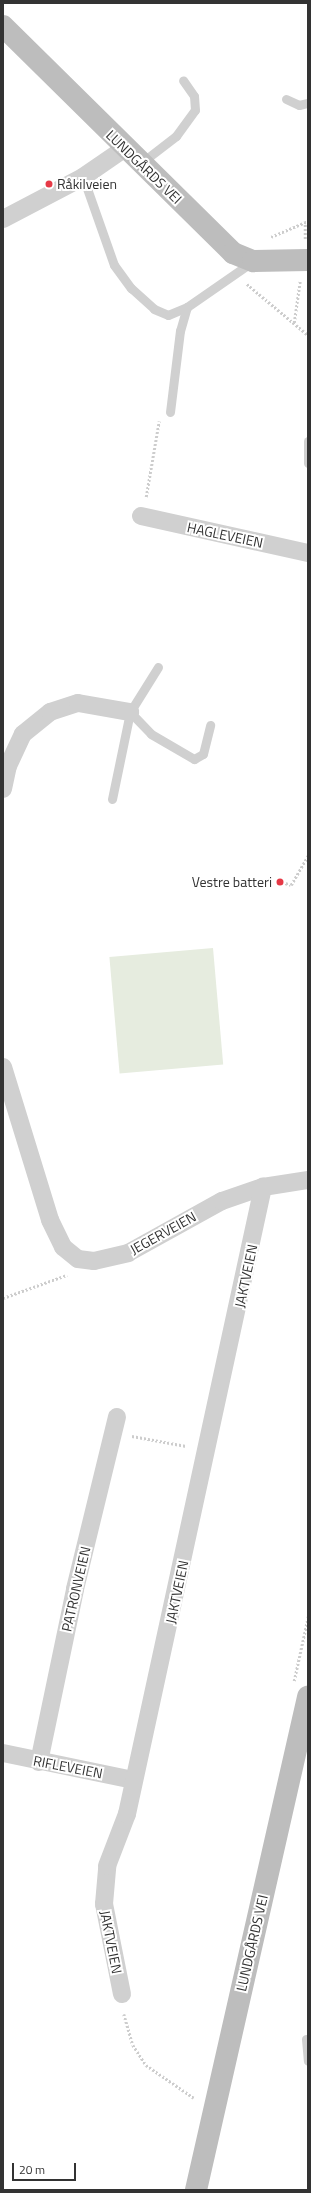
<!DOCTYPE html>
<html>
<head>
<meta charset="utf-8">
<style>
	body { margin:0 }
	#map { position:relative; width:311px; height:2193px; overflow:hidden; background:#fff; font-family:"Titillium Web",sans-serif }
	div>[style] { position:absolute }
	[style*='--x'] { left:calc(var(--x)*1px); top:calc(var(--y)*1px); width:calc(var(--w)*1px); rotate:calc(var(--a)*1deg) }
	.green>* { inset:0; background:#e6ecdf; transform-origin:0 0 }
	.path>* { height:2.5px; margin-top:-1.25px; transform-origin:0; background:repeating-linear-gradient(90deg,#cdcdcd 0 2px,transparent 0 4px) }
	.lane>* { height:9px; margin:-4.5px; padding:0 4.5px; transform-origin:4.5px; border-radius:4.5px; background:#d0d0d0 }
	.street>* { height:18px; margin:-9px; padding:0 9px; transform-origin:9px; border-radius:9px; background:#d0d0d0 }
	.secondary>* { height:22px; margin:-11px; padding:0 11px; transform-origin:11px; border-radius:11px; background:#bdbdbd }
	.dots>* { width:11px; height:11px; translate:-50% -50%; box-sizing:border-box; border:2px solid #fff; border-radius:50% }
	span { translate:-50% -50%; white-space:nowrap; text-align:center; line-height:1.15; -webkit-text-stroke:4px #fff; paint-order:stroke }
	.street-label { font-size:14px; color:#333 }
	.poi-label { font-size:14px; color:#333 }
	.left { translate:0 -50%; text-align:left }
	.right { translate:-100% -50%; text-align:right }
	.frame { position:absolute; inset:0; border:4px solid #333; pointer-events:none }
	.scale { position:absolute; left:12px; top:2163px; width:64px; height:18px; box-sizing:border-box; border:2px solid #333; border-top:0; padding-left:5px; font-size:12px; line-height:14px; white-space:nowrap; color:#333; -webkit-text-stroke:3px #fff; paint-order:stroke }
</style>
</head>
<body>
<div id="map">
	<div class="green">
		<i style="left:213px;top:948px;width:117px;height:104px;rotate:85deg"></i>
	</div>
	<div class="path">
		<i style="--x:271;--y:237;--w:40;--a:-23.4"></i>
		<i style="--x:305;--y:239;--w:16;--a:-90"></i>
		<i style="--x:247;--y:284;--w:80;--a:39.9"></i>
		<i style="--x:294;--y:323;--w:42;--a:-81.9"></i>
		<i style="--x:146;--y:497;--w:77;--a:-80.3"></i>
		<i style="--x:282;--y:882;--w:9;--a:18"></i>
		<i style="--x:291;--y:885;--w:34;--a:-60"></i>
		<i style="--x:3;--y:1298;--w:68;--a:-19.8"></i>
		<i style="--x:132;--y:1436;--w:55;--a:10.5"></i>
		<i style="--x:294;--y:1681;--w:66;--a:-77.7"></i>
		<i style="--x:124;--y:2014;--w:32;--a:74"></i>
		<i style="--x:133;--y:2045;--w:24;--a:57"></i>
		<i style="--x:146;--y:2065;--w:58;--a:34.5"></i>
	</div>
	<div class="lane">
		<i style="--x:286;--y:99;--w:14;--a:25"></i>
		<i style="--x:299;--y:105;--w:9;--a:-13"></i>
		<i style="--x:141;--y:163;--w:44;--a:-37.6"></i>
		<i style="--x:176;--y:136;--w:32;--a:-54"></i>
		<i style="--x:195;--y:110;--w:14;--a:-94"></i>
		<i style="--x:194;--y:96;--w:19;--a:-125"></i>
		<i style="--x:83;--y:177;--w:93;--a:70.6"></i>
		<i style="--x:114;--y:265;--w:29;--a:54"></i>
		<i style="--x:131;--y:288;--w:31;--a:42"></i>
		<i style="--x:154;--y:309;--w:15;--a:23"></i>
		<i style="--x:168;--y:315;--w:21;--a:-23"></i>
		<i style="--x:187;--y:307;--w:79;--a:-34.7"></i>
		<i style="--x:170;--y:412;--w:82;--a:-83"></i>
		<i style="--x:180;--y:331;--w:25;--a:-74"></i>
		<i style="--x:308;--y:441;--w:22;--a:90"></i>
		<i style="--x:130;--y:712;--w:30;--a:46"></i>
		<i style="--x:151;--y:734;--w:50;--a:30.2"></i>
		<i style="--x:194;--y:759;--w:10;--a:-29"></i>
		<i style="--x:203;--y:754;--w:30;--a:-76"></i>
		<i style="--x:112;--y:799;--w:89;--a:-78.3"></i>
		<i style="--x:130;--y:712;--w:53;--a:-58.1"></i>
		<i style="--x:306;--y:2039;--w:22;--a:85"></i>
	</div>
	<div class="street">
		<i style="--x:3;--y:219;--w:90;--a:-27.7"></i>
		<i style="--x:83;--y:177;--w:51;--a:-34.6"></i>
		<i style="--x:141;--y:516;--w:171;--a:12.5"></i>
		<i style="--x:3;--y:789;--w:24;--a:-78"></i>
		<i style="--x:8;--y:766;--w:35;--a:-65"></i>
		<i style="--x:23;--y:734;--w:35;--a:-39"></i>
		<i style="--x:50;--y:712;--w:29;--a:-18"></i>
		<i style="--x:78;--y:703;--w:53;--a:9.8"></i>
		<i style="--x:3;--y:1067;--w:160;--a:72.9"></i>
		<i style="--x:50;--y:1220;--w:30;--a:64"></i>
		<i style="--x:63;--y:1247;--w:19;--a:39"></i>
		<i style="--x:78;--y:1259;--w:16;--a:7"></i>
		<i style="--x:94;--y:1261;--w:35;--a:-13"></i>
		<i style="--x:128;--y:1253;--w:107;--a:-29"></i>
		<i style="--x:222;--y:1201;--w:43;--a:-18.9"></i>
		<i style="--x:263;--y:1187;--w:46;--a:-8.8"></i>
		<i style="--x:3;--y:1753;--w:133;--a:11.7"></i>
		<i style="--x:39;--y:1762;--w:177;--a:-78.2"></i>
		<i style="--x:75;--y:1589;--w:177;--a:-76.3"></i>
		<i style="--x:122;--y:1994;--w:92;--a:-101.3"></i>
		<i style="--x:104;--y:1904;--w:38;--a:-85"></i>
		<i style="--x:107;--y:1866;--w:56;--a:-69"></i>
		<i style="--x:127;--y:1814;--w:642;--a:-77.76"></i>
	</div>
	<div class="secondary">
		<i style="--x:3;--y:26;--w:323;--a:44.6"></i>
		<i style="--x:233;--y:253;--w:22;--a:22"></i>
		<i style="--x:253;--y:261;--w:55;--a:-1"></i>
		<i style="--x:196;--y:2190;--w:506;--a:-77.2"></i>
	</div>
	<div class="dots">
		<i style="left:49px;top:184px;background:#e63946"></i>
		<i style="left:280px;top:882px;background:#e63946"></i>
	</div>
	<div class="street-label">
		<span style="left:144px;top:167px;rotate:44deg">LUNDGÅRDS VEI</span>
		<span style="left:225px;top:535px;rotate:12deg">HAGLEVEIEN</span>
		<span style="left:163px;top:1233px;rotate:-29deg">JEGERVEIEN</span>
		<span style="left:246px;top:1276px;rotate:-78deg">JAKTVEIEN</span>
		<span style="left:76px;top:1589px;rotate:-77deg">PATRONVEIEN</span>
		<span style="left:177px;top:1592px;rotate:-78deg">JAKTVEIEN</span>
		<span style="left:68px;top:1767px;rotate:11deg">RIFLEVEIEN</span>
		<span style="left:111px;top:1942px;rotate:79deg">JAKTVEIEN</span>
		<span style="left:252px;top:1943px;rotate:-77deg">LUNDGÅRDS VEI</span>
	</div>
	<div class="poi-label">
		<span class="left" style="left:57px;top:184px">Råkilveien</span>
		<span class="right" style="left:272px;top:882px">Vestre batteri</span>
	</div>
	<div class="frame"></div>
	<div class="scale">20 m</div>
</div>
</body>
</html>
